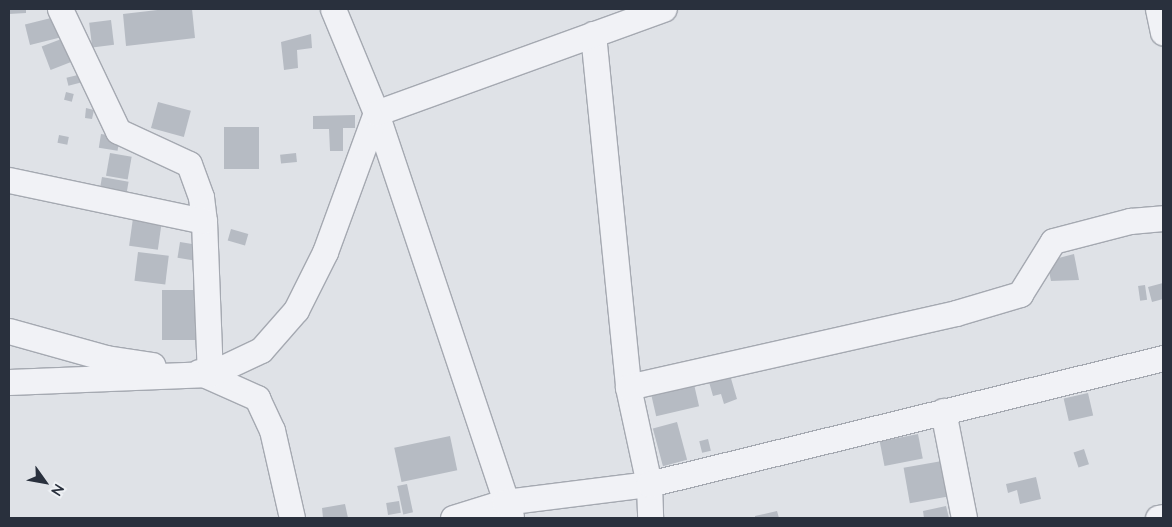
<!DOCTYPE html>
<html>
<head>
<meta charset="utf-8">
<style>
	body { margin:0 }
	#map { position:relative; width:1172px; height:527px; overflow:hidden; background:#dfe2e7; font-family:Lato,sans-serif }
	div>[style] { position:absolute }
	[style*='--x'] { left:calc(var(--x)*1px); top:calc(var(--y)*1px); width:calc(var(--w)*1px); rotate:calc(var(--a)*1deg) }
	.building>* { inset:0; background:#b6bbc3; transform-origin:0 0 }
	.roads { filter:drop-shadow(1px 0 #a5a9b1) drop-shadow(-1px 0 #a5a9b1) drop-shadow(0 1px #a5a9b1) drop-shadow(0 -1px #a5a9b1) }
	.minor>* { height:25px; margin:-12.5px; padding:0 12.5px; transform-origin:12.5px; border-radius:12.5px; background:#f1f2f6 }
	span { translate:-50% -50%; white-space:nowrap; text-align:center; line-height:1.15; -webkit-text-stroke:4.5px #eef1f5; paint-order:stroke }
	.frame { position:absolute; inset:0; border:10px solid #29303d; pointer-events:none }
	.north { position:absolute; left:20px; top:457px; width:50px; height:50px; -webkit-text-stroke:4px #eef1f5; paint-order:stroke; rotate:122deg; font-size:14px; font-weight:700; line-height:20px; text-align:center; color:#29303d }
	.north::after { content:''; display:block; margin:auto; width:18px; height:22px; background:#29303d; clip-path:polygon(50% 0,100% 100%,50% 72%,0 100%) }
</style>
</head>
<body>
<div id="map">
	<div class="building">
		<i style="clip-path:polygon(9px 9px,26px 9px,26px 13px,9px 14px)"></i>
		<i style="clip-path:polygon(166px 9px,192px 9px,195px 38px,126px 46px,123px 14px)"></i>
		<i style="left:55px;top:17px;width:21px;height:31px;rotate:76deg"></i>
		<i style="left:111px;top:20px;width:25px;height:22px;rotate:83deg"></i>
		<i style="clip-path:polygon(311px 34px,312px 48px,297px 50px,298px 68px,284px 70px,281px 42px)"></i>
		<i style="left:64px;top:38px;width:25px;height:24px;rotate:69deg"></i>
		<i style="left:82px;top:74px;width:8px;height:16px;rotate:76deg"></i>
		<i style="left:66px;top:92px;width:8px;height:8px;rotate:14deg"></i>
		<i style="left:158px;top:102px;width:34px;height:27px;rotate:15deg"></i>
		<i style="clip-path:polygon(86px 108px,94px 110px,92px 119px,85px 118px)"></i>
		<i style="clip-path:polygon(355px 115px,355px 128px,343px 128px,343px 151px,330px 151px,329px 129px,313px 129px,313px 116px)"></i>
		<i style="left:224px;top:127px;width:35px;height:42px"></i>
		<i style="left:101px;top:134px;width:19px;height:14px;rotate:9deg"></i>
		<i style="left:59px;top:135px;width:10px;height:8px;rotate:11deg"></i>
		<i style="left:110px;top:153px;width:22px;height:23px;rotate:10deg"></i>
		<i style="left:296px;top:153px;width:9px;height:16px;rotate:84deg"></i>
		<i style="left:102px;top:177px;width:27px;height:10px;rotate:10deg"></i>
		<i style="left:134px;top:211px;width:29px;height:35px;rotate:8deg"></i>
		<i style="left:231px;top:229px;width:18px;height:12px;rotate:16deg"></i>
		<i style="left:180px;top:242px;width:20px;height:16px;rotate:9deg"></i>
		<i style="left:138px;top:252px;width:31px;height:29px;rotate:7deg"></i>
		<i style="clip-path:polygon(1074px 254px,1079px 280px,1051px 281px,1047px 261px)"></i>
		<i style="clip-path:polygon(1163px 283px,1163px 299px,1152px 302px,1148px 287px)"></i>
		<i style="left:1145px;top:285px;width:15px;height:7px;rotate:82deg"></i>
		<i style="left:162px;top:290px;width:35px;height:50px"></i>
		<i style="clip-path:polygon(730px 375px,737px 399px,724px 404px,721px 394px,713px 396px,709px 382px)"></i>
		<i style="left:693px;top:380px;width:27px;height:44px;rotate:77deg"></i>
		<i style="left:1088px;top:393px;width:23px;height:25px;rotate:77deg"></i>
		<i style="left:677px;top:422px;width:39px;height:25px;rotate:75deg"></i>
		<i style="left:918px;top:434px;width:25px;height:39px;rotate:79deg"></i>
		<i style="left:450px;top:436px;width:35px;height:57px;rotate:78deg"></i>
		<i style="left:708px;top:439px;width:12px;height:9px;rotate:76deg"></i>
		<i style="left:1084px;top:449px;width:16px;height:11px;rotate:72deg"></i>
		<i style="left:942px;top:461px;width:36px;height:39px;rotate:80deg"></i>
		<i style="clip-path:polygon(1036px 477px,1041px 499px,1020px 504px,1017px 490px,1008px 493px,1006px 484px)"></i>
		<i style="left:407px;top:484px;width:29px;height:10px;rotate:78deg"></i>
		<i style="left:399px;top:501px;width:12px;height:13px;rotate:81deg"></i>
		<i style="clip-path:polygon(345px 504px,348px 518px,323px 518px,322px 508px)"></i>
		<i style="clip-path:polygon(946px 506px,949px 518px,924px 518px,923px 511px)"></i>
		<i style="clip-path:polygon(777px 511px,779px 518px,755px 518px,755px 516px)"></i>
	</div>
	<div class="roads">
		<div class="minor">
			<i style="--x:60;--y:9;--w:135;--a:64.6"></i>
			<i style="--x:118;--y:131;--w:78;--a:24.9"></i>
			<i style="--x:189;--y:164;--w:35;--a:70"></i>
			<i style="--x:201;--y:197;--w:24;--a:83"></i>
			<i style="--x:204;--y:221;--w:153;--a:87.8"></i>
			<i style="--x:333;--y:9;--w:113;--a:67.5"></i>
			<i style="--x:376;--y:113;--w:425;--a:71.5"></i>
			<i style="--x:1158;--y:9;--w:24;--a:78"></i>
			<i style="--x:593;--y:34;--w:355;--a:84.3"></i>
			<i style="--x:628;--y:387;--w:99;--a:77.8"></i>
			<i style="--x:649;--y:484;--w:34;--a:88"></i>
			<i style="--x:9;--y:180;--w:199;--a:11.9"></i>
			<i style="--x:9;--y:331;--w:101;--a:15.6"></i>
			<i style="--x:106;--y:358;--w:47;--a:8.7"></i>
			<i style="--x:199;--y:372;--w:64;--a:24.1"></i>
			<i style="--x:257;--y:398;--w:35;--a:65"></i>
			<i style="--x:272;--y:430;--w:90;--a:77.2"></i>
			<i style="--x:9;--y:382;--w:201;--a:-2.3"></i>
			<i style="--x:210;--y:374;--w:56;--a:-25.2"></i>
			<i style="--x:261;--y:350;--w:53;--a:-48.8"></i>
			<i style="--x:296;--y:310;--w:65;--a:-63.4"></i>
			<i style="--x:325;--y:252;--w:148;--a:-69.9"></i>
			<i style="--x:376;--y:113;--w:306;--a:-19.9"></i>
			<i style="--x:628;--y:387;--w:336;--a:-12.7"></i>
			<i style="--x:956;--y:313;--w:67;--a:-16.5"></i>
			<i style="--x:1020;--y:294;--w:62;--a:-58.1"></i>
			<i style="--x:1053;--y:241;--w:80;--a:-14.6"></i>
			<i style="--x:1130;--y:221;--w:33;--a:-5"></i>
			<i style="--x:943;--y:411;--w:109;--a:78.9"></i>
			<i style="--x:453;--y:518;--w:53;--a:-17.4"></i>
			<i style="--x:504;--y:502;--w:146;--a:-7.1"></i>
			<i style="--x:649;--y:484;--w:529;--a:-13.77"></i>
			<i style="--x:1158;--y:518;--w:5;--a:-11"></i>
		</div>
	</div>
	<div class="frame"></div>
	<div class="north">N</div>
</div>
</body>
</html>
